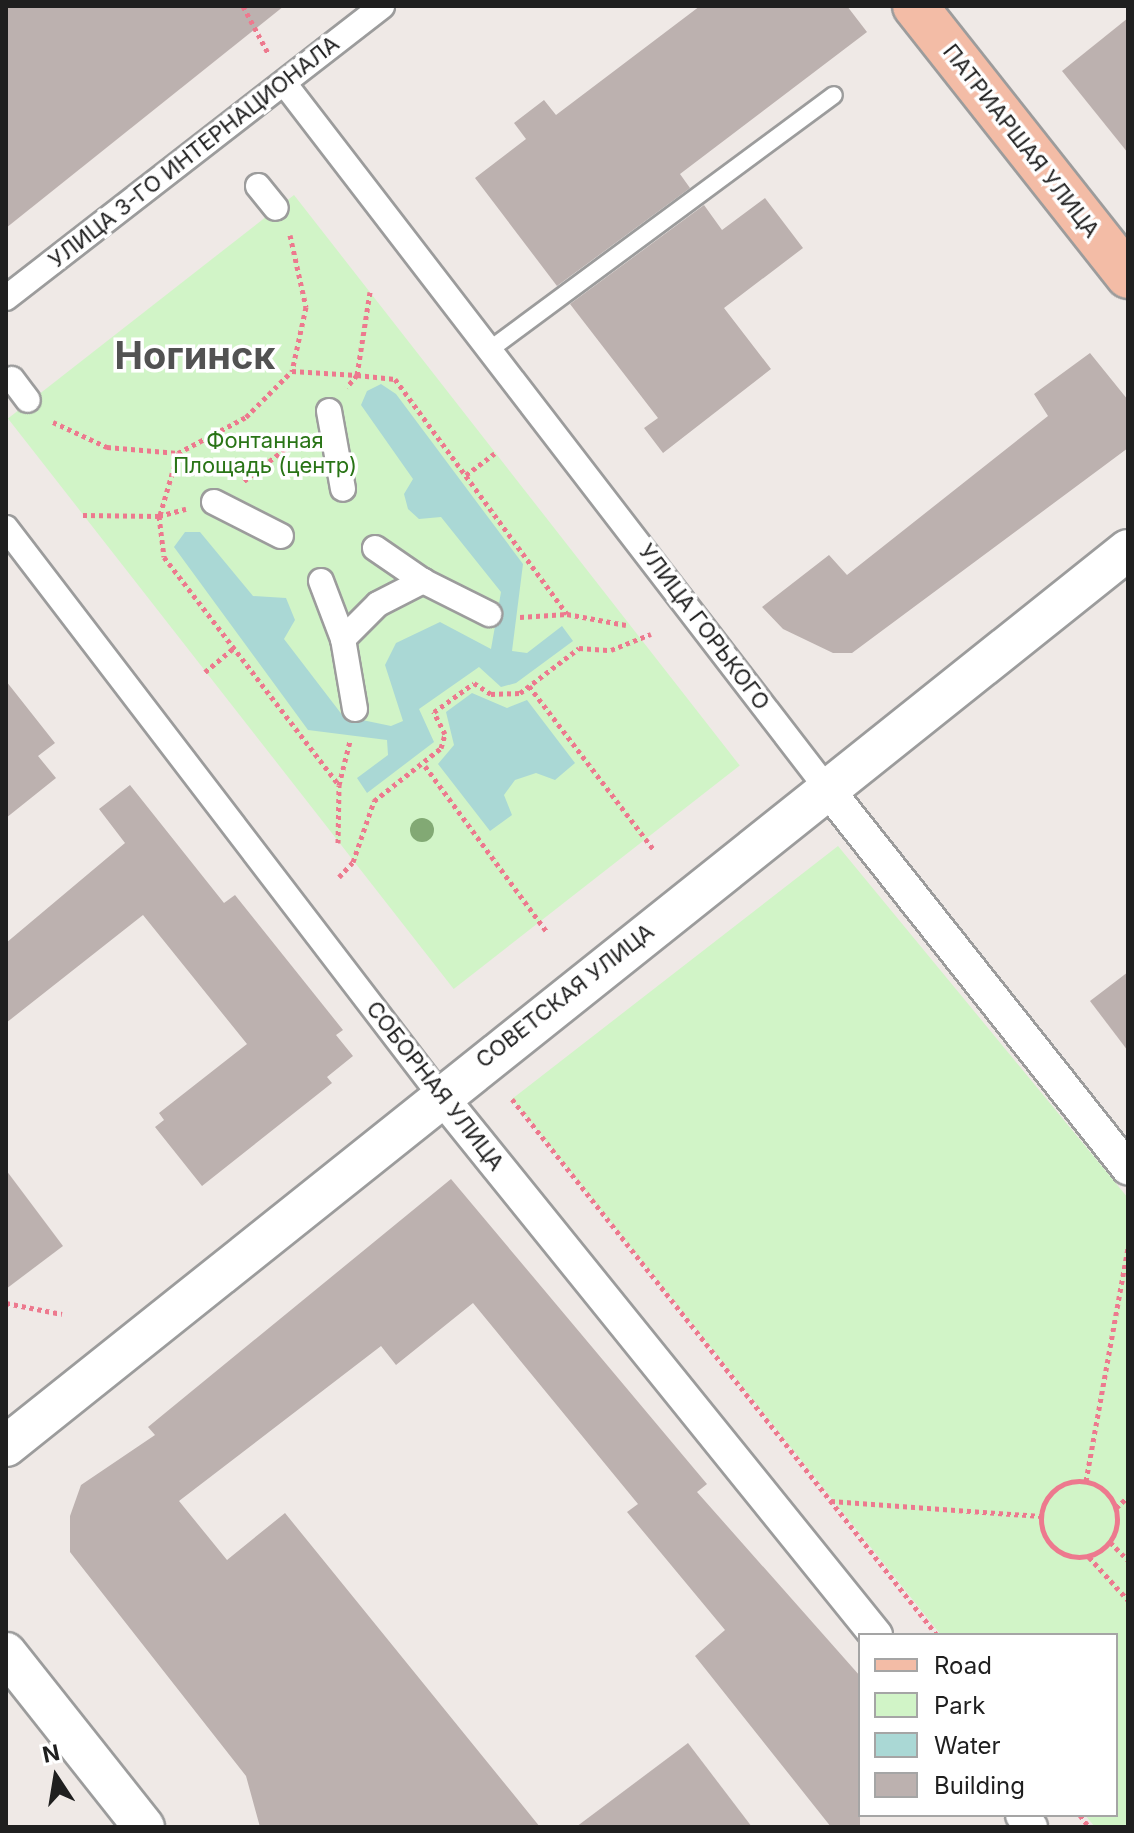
<!DOCTYPE html>
<html>
<head>
<meta charset="utf-8">
<style>
	body { margin:0 }
	#map { position:relative; width:1134px; height:1833px; overflow:hidden; background:#efe9e6; font-family:Inter,sans-serif }
	div>[style] { position:absolute }
	[style*='--x'] { left:calc(var(--x)*1px); top:calc(var(--y)*1px); width:calc(var(--w)*1px); rotate:calc(var(--a)*1deg) }
	.park>* { inset:0; background:#d1f4c7; transform-origin:0 0 }
	.water>* { inset:0; background:#aad8d5 }
	.building>* { inset:0; background:#bcb1af }
	.path>* { height:5px; margin-top:-2.5px; transform-origin:0; background:repeating-linear-gradient(90deg,#ed798e 0 4px,transparent 0 8px) }
	.path>.ring { margin:-2.5px; padding:0; box-sizing:content-box; background:none; border:5px solid #ed798e; border-radius:50% }
	.roads { filter:drop-shadow(2px 0 #9c9c9c) drop-shadow(-2px 0 #9c9c9c) drop-shadow(0 2px #9c9c9c) drop-shadow(0 -2px #9c9c9c) }
	.service>* { height:16px; margin:-8px; padding:0 8px; transform-origin:8px; border-radius:8px; background:#fff }
	.pedestrian>* { height:24px; margin:-12px; padding:0 12px; transform-origin:12px; border-radius:12px; background:#fff }
	.minor>* { height:32px; margin:-16px; padding:0 16px; transform-origin:16px; border-radius:16px; background:#fff }
	.tertiary>* { height:40px; margin:-20px; padding:0 20px; transform-origin:20px; border-radius:20px; background:#fff }
	.primary>* { height:44px; margin:-22px; padding:0 22px; transform-origin:22px; border-radius:22px; background:#f3bca6 }
	.trees>* { width:24px; height:24px; margin:-12px; border-radius:50%; background:#82a974 }
	span { translate:-50% -50%; white-space:nowrap; text-align:center; line-height:1.15; -webkit-text-stroke:7px #fff; paint-order:stroke }
	.street-label { font-size:22px; color:#1f1f1f }
	.park-label { font-size:22px; color:#297416 }
	.town-label { font-size:38px; color:#525252; font-weight:700 }
	.frame { position:absolute; inset:0; border:8px solid #1f1f1f; pointer-events:none }
	.legend { position:absolute; left:858px; top:1633px; width:260px; height:184px; box-sizing:border-box; background:#fff; border:2px solid #a5a5a5; margin:0; padding:10px 14px; list-style:none; font-size:24px; color:#1f1f1f }
	.legend li { display:flex; align-items:center; gap:16px; height:40px }
	.legend b { width:40px; border:2px solid #a5a5a5 }
	.north { position:absolute; left:16px; top:1737px; width:80px; height:80px; -webkit-text-stroke:6px #fff; paint-order:stroke; rotate:348deg; font-size:22px; font-weight:700; line-height:32px; text-align:center; color:#1f1f1f }
	.north::after { content:''; display:block; margin:auto; width:28px; height:36px; background:#1f1f1f; clip-path:polygon(50% 0,100% 100%,50% 72%,0 100%) }
</style>
</head>
<body>
<div id="map">
	<div class="park">
		<i style="left:294px;top:195px;width:724px;height:363px;rotate:52deg"></i>
		<i style="clip-path:polygon(838px 846px,1128px 1198px,1128px 1827px,1095px 1827px,1085px 1815px,1116px 1815px,1116px 1635px,941px 1635px,512px 1099px)"></i>
	</div>
	<div class="water">
		<i style="clip-path:polygon(381px 384px,396px 394px,523px 564px,512px 651px,527px 653px,562px 626px,573px 641px,516px 683px,501px 687px,479px 667px,419px 709px,434px 742px,367px 793px,357px 778px,388px 755px,387px 740px,308px 730px,174px 547px,185px 532px,200px 532px,253px 596px,286px 598px,295px 620px,284px 639px,343px 716px,391px 726px,403px 721px,385px 665px,396px 643px,440px 622px,491px 649px,501px 592px,441px 517px,419px 519px,408px 509px,404px 494px,413px 479px,361px 405px,367px 391px)"></i>
		<i style="clip-path:polygon(472px 693px,507px 708px,527px 700px,575px 763px,555px 780px,536px 773px,515px 780px,504px 795px,512px 815px,490px 831px,438px 764px,454px 745px,446px 712px)"></i>
	</div>
	<div class="building">
		<i style="clip-path:polygon(6px 6px,284px 6px,6px 228px)"></i>
		<i style="clip-path:polygon(700px 6px,847px 6px,867px 32px,680px 174px,690px 188px,557px 286px,475px 178px,526px 139px,514px 123px,544px 100px,556px 115px)"></i>
		<i style="clip-path:polygon(1128px 18px,1128px 153px,1062px 71px)"></i>
		<i style="clip-path:polygon(765px 198px,803px 248px,724px 308px,771px 369px,663px 453px,644px 428px,658px 418px,570px 304px,704px 205px,722px 230px)"></i>
		<i style="clip-path:polygon(1090px 353px,1128px 400px,1128px 448px,852px 653px,833px 653px,783px 629px,762px 607px,829px 555px,847px 575px,1048px 416px,1034px 394px)"></i>
		<i style="clip-path:polygon(6px 681px,55px 743px,38px 756px,56px 778px,6px 818px)"></i>
		<i style="clip-path:polygon(130px 785px,224px 903px,235px 895px,343px 1030px,336px 1035px,353px 1056px,327px 1077px,332px 1083px,202px 1186px,155px 1127px,164px 1120px,159px 1113px,247px 1044px,143px 915px,6px 1023px,6px 943px,125px 843px,99px 809px)"></i>
		<i style="clip-path:polygon(1128px 972px,1128px 1051px,1090px 1001px)"></i>
		<i style="clip-path:polygon(6px 1170px,63px 1246px,6px 1289px)"></i>
		<i style="clip-path:polygon(451px 1179px,707px 1484px,697px 1492px,860px 1676px,860px 1827px,831px 1827px,695px 1656px,725px 1630px,627px 1512px,638px 1504px,473px 1303px,396px 1365px,381px 1346px,179px 1501px,227px 1560px,285px 1513px,540px 1827px,260px 1827px,246px 1776px,70px 1552px,70px 1516px,81px 1485px,155px 1435px,148px 1427px)"></i>
		<i style="clip-path:polygon(688px 1743px,752px 1827px,576px 1827px)"></i>
	</div>
	<div class="path">
		<i style="--x:243;--y:6;--w:53;--a:62"></i>
		<i style="--x:290;--y:235;--w:74;--a:77.5"></i>
		<i style="--x:306;--y:307;--w:66;--a:102.3"></i>
		<i style="--x:370;--y:292;--w:84;--a:98.9"></i>
		<i style="--x:357;--y:375;--w:38;--a:6"></i>
		<i style="--x:395;--y:379;--w:291;--a:53.8"></i>
		<i style="--x:53;--y:422;--w:60;--a:24.8"></i>
		<i style="--x:107;--y:447;--w:71;--a:4.8"></i>
		<i style="--x:178;--y:453;--w:77;--a:-27.9"></i>
		<i style="--x:246;--y:417;--w:65;--a:-45"></i>
		<i style="--x:292;--y:371;--w:65;--a:3.5"></i>
		<i style="--x:357;--y:375;--w:16;--a:130"></i>
		<i style="--x:466;--y:475;--w:36;--a:-37"></i>
		<i style="--x:244;--y:481;--w:70;--a:-38"></i>
		<i style="--x:83;--y:515;--w:76;--a:0.8"></i>
		<i style="--x:159;--y:516;--w:41;--a:83"></i>
		<i style="--x:164;--y:557;--w:287;--a:52.5"></i>
		<i style="--x:160;--y:515;--w:65;--a:-73.8"></i>
		<i style="--x:159;--y:516;--w:28;--a:-15"></i>
		<i style="--x:520;--y:617;--w:47;--a:-3.7"></i>
		<i style="--x:567;--y:614;--w:60;--a:10.6"></i>
		<i style="--x:205;--y:672;--w:38;--a:-40"></i>
		<i style="--x:529;--y:686;--w:205;--a:52.7"></i>
		<i style="--x:425;--y:766;--w:205;--a:53.7"></i>
		<i style="--x:338;--y:843;--w:58;--a:-89"></i>
		<i style="--x:339;--y:785;--w:45;--a:-76"></i>
		<i style="--x:339;--y:877;--w:21;--a:-47"></i>
		<i style="--x:353;--y:862;--w:65;--a:-71"></i>
		<i style="--x:374;--y:801;--w:85;--a:-38.3"></i>
		<i style="--x:441;--y:748;--w:15;--a:-74"></i>
		<i style="--x:445;--y:734;--w:25;--a:-117"></i>
		<i style="--x:434;--y:712;--w:49;--a:-35.9"></i>
		<i style="--x:474;--y:683;--w:20;--a:33"></i>
		<i style="--x:491;--y:694;--w:29;--a:-2"></i>
		<i style="--x:520;--y:693;--w:74;--a:-37.3"></i>
		<i style="--x:579;--y:648;--w:32;--a:4"></i>
		<i style="--x:611;--y:650;--w:43;--a:-21.8"></i>
		<i style="--x:512;--y:1099;--w:684;--a:51.59"></i>
		<i style="--x:6;--y:1303;--w:57;--a:11.1"></i>
		<i style="--x:1086;--y:1481;--w:237;--a:-79.8"></i>
		<i class="ring" style="left:1041px;top:1481px;width:71px;height:71px"></i>
		<i style="--x:831;--y:1501;--w:211;--a:4.1"></i>
		<i style="--x:1116;--y:1508;--w:16;--a:-43"></i>
		<i style="--x:1110;--y:1542;--w:25;--a:45"></i>
		<i style="--x:1089;--y:1557;--w:58;--a:47.8"></i>
		<i style="--x:1080;--y:1815;--w:15;--a:53"></i>
	</div>
	<div class="roads">
		<div class="service">
			<i style="--x:492;--y:348;--w:425;--a:-36.5"></i>
		</div>
		<div class="pedestrian">
			<i style="--x:284;--y:83;--w:892;--a:52.42"></i>
			<i style="--x:258;--y:186;--w:28;--a:51"></i>
			<i style="--x:6;--y:298;--w:476;--a:-37.8"></i>
			<i style="--x:12;--y:379;--w:26;--a:53"></i>
			<i style="--x:329;--y:411;--w:79;--a:79.8"></i>
			<i style="--x:214;--y:502;--w:75;--a:26.9"></i>
			<i style="--x:6;--y:528;--w:714;--a:52.57"></i>
			<i style="--x:375;--y:548;--w:58;--a:34.5"></i>
			<i style="--x:321;--y:581;--w:62;--a:69.2"></i>
			<i style="--x:355;--y:709;--w:71;--a:-99.7"></i>
			<i style="--x:343;--y:639;--w:49;--a:-45"></i>
			<i style="--x:378;--y:604;--w:51;--a:-27.1"></i>
			<i style="--x:423;--y:581;--w:74;--a:26.6"></i>
		</div>
		<div class="minor">
			<i style="--x:828;--y:790;--w:483;--a:51.6"></i>
			<i style="--x:440;--y:1095;--w:694;--a:51.08"></i>
			<i style="--x:1022;--y:1815;--w:15;--a:53"></i>
		</div>
		<div class="tertiary">
			<i style="--x:6;--y:1446;--w:1436;--a:-38.61"></i>
			<i style="--x:6;--y:1653;--w:222;--a:51.6"></i>
		</div>
		<div class="primary">
			<i style="--x:915;--y:6;--w:344;--a:51.7"></i>
		</div>
	</div>
	<div class="trees">
		<i style="left:422px;top:830px"></i>
	</div>
	<div class="street-label">
		<span style="left:1021px;top:141px;rotate:52deg">ПАТРИАРШАЯ УЛИЦА</span>
		<span style="left:194px;top:152px;rotate:-38deg">УЛИЦА 3-ГО ИНТЕРНАЦИОНАЛА</span>
		<span style="left:704px;top:627px;rotate:53deg">УЛИЦА ГОРЬКОГО</span>
		<span style="left:565px;top:996px;rotate:-38deg">СОВЕТСКАЯ УЛИЦА</span>
		<span style="left:435px;top:1086px;rotate:52deg">СОБОРНАЯ УЛИЦА</span>
	</div>
	<div class="park-label">
		<span style="left:265px;top:453px">Фонтанная<br>Площадь (центр)</span>
	</div>
	<div class="town-label">
		<span style="left:195px;top:356px">Ногинск</span>
	</div>
	<div class="frame"></div>
	<ul class="legend">
	<li><b style="height:10px;background:#f3bca6"></b>Road</li>
	<li><b style="height:22px;background:#d1f4c7"></b>Park</li>
	<li><b style="height:22px;background:#aad8d5"></b>Water</li>
	<li><b style="height:22px;background:#bcb1af"></b>Building</li>
	</ul>
	<div class="north">N</div>
</div>
</body>
</html>
